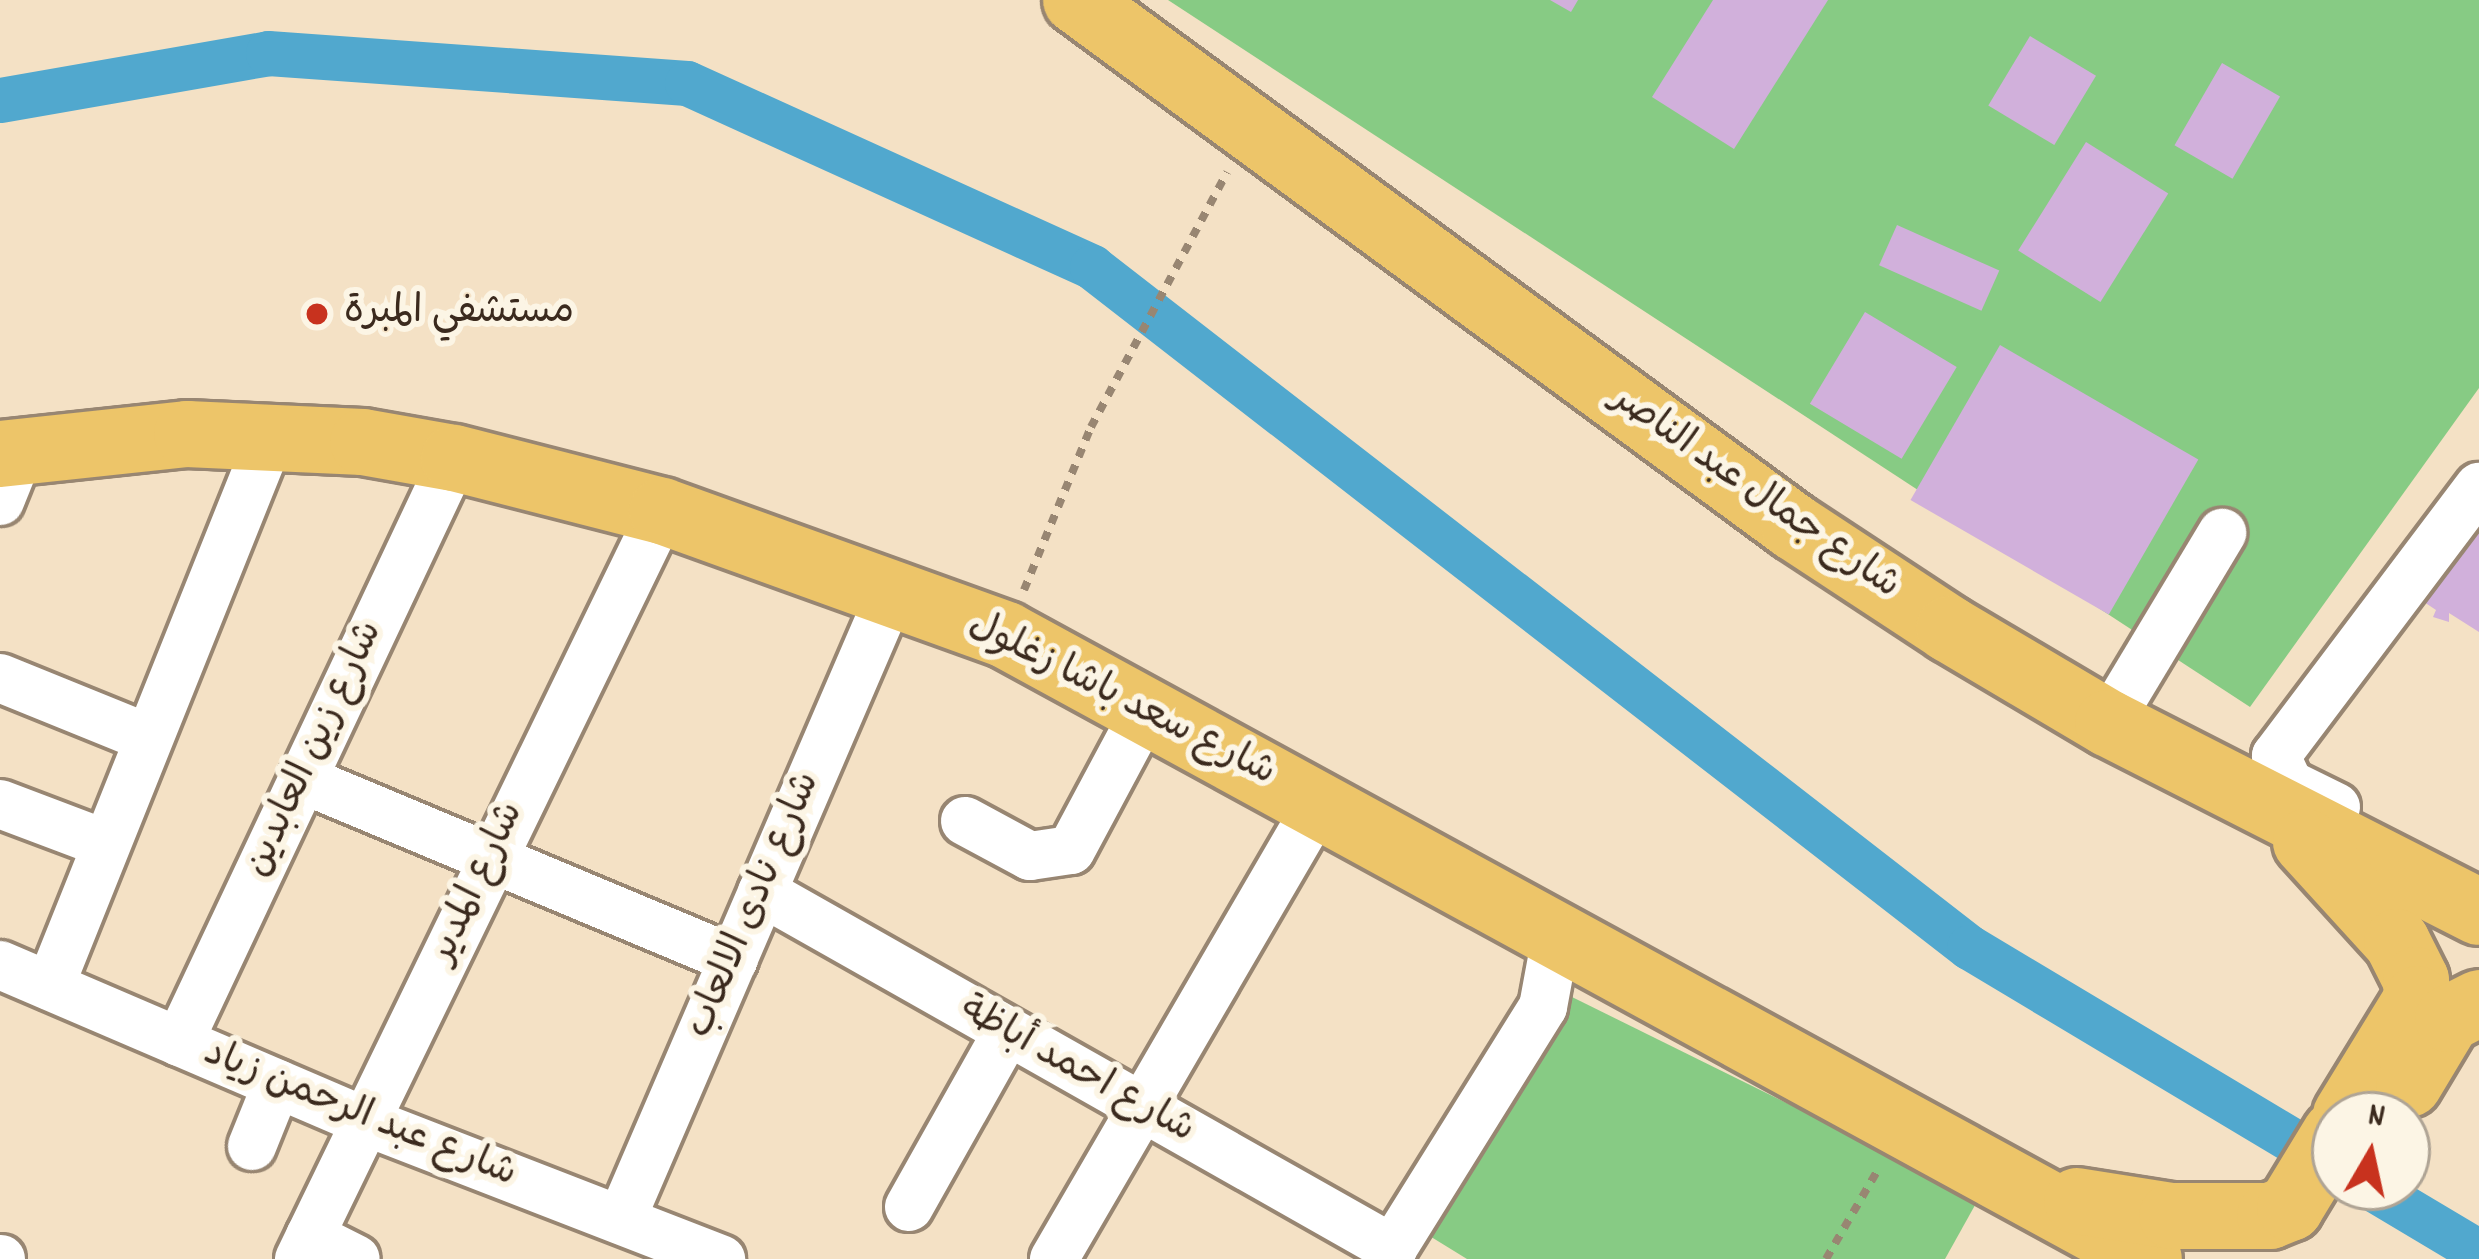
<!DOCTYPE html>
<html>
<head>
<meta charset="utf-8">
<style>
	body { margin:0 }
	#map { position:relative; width:2479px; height:1259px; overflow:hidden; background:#f4e1c5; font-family:Dekko,"Playpen Sans Arabic",sans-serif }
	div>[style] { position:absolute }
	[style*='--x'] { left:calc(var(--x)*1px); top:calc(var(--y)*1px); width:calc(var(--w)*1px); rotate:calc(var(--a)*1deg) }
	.green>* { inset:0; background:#87cb84 }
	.canal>* { height:45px; margin:-22.5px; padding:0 22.5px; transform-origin:22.5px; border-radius:22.5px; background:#51a8ce }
	.building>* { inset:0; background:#d1b0db; transform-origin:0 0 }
	.path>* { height:8px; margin-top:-4px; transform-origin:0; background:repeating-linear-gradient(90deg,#988672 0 9px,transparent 0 18px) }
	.roads { filter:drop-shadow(3px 0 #988672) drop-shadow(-3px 0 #988672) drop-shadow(0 3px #988672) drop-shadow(0 -3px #988672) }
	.minor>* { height:48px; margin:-24px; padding:0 24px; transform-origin:24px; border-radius:24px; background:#fff }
	.highway>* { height:66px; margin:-33px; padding:0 33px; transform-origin:33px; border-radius:33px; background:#edc569 }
	.dots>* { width:33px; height:33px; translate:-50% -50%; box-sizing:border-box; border:6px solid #fcf5e5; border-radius:50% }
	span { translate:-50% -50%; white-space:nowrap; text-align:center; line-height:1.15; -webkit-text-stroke:12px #fcf5e5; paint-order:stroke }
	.poi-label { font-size:39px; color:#3b2a1e }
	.left { translate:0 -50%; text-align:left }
	.street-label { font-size:39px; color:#3b2a1e }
	.north { position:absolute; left:2311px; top:1091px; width:120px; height:120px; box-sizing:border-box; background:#fcf5e5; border:3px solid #afa495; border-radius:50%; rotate:9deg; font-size:33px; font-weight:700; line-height:48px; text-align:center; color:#3b2a1e }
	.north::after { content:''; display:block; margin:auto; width:42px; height:54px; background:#c8321e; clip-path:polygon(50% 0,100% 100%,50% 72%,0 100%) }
</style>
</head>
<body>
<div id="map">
	<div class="green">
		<i style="clip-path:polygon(1168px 0,2479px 0,2479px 388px,2250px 707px)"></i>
		<i style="clip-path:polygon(1572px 997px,1979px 1198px,1945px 1259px,1467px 1259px,1428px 1235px)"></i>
	</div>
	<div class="canal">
		<i style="--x:0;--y:100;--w:272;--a:-9.9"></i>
		<i style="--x:268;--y:53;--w:420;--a:4.1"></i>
		<i style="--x:687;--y:83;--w:445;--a:24.4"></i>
		<i style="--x:1092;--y:267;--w:1110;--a:37.79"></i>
		<i style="--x:1969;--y:947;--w:427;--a:30.9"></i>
		<i style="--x:2370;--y:1187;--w:127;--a:30.8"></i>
	</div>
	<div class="building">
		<i style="clip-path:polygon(1550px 0,1578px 0,1571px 12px)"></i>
		<i style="clip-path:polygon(1713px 0,1828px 0,1734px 149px,1652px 97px)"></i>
		<i style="left:2030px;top:36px;width:77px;height:81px;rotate:31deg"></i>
		<i style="left:2222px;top:63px;width:67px;height:95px;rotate:30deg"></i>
		<i style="left:2086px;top:142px;width:97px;height:128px;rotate:32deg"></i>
		<i style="left:1897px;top:225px;width:112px;height:44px;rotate:24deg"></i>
		<i style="left:1865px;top:312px;width:107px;height:107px;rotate:31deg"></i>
		<i style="left:2000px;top:345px;width:229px;height:179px;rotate:30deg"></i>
		<i style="clip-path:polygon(2465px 524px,2479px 533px,2479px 632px,2449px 613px,2449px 622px,2433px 617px,2436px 610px,2415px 596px)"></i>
	</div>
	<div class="path">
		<i style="--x:1024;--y:590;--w:176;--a:-67.7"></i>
		<i style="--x:1091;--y:427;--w:289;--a:-61.9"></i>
		<i style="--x:1826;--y:1259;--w:105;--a:-59.8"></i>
	</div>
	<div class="roads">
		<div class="minor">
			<i style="--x:0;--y:501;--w:56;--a:-68"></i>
			<i style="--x:0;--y:678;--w:157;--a:22.1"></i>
			<i style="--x:2108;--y:723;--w:222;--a:-59"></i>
			<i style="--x:302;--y:779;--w:468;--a:22.7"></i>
			<i style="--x:0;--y:804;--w:110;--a:20.7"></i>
			<i style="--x:2336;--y:807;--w:52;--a:-153.9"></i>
			<i style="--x:2289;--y:784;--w:31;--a:-115"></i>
			<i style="--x:2276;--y:756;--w:337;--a:-53"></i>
			<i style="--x:965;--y:821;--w:74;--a:28.3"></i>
			<i style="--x:1030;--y:856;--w:41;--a:-8.3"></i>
			<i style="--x:1071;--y:850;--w:163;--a:-61.9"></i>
			<i style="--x:762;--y:892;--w:725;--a:29.5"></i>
			<i style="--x:0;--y:965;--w:399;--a:23.2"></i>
			<i style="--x:367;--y:1122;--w:380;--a:21.2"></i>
			<i style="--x:50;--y:986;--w:594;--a:-68.14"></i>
			<i style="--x:179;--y:1042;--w:646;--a:-64.78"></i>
			<i style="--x:252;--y:1146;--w:67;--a:-68"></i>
			<i style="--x:909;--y:1207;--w:198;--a:-60.7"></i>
			<i style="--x:621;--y:1220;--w:683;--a:-66.7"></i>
			<i style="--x:310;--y:1236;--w:51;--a:26.6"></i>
			<i style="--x:0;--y:1259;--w:1;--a:0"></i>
			<i style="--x:299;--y:1259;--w:831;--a:-64.11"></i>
			<i style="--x:1054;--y:1259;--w:527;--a:-59.84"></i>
			<i style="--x:1386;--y:1259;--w:297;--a:-58.1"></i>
			<i style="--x:1543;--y:1007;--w:71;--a:-79.5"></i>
		</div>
		<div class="highway">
			<i style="--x:1076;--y:0;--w:891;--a:36.28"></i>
			<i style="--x:1794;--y:527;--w:186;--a:33.3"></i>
			<i style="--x:1949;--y:629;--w:185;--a:30.6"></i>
			<i style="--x:2108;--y:723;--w:416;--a:27"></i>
			<i style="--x:0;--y:454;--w:188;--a:-6.1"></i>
			<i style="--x:187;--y:434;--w:176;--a:2.6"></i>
			<i style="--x:363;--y:442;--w:92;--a:10"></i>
			<i style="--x:454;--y:458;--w:215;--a:14.3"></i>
			<i style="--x:662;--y:511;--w:366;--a:19.8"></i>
			<i style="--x:1006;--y:635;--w:1302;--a:28.63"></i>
			<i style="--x:2306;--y:842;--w:135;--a:47.7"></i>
			<i style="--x:2397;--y:942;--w:42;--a:63.4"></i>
			<i style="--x:2416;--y:980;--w:19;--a:87"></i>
			<i style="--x:2417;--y:999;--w:136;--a:121.5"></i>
			<i style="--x:2409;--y:1084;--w:76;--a:-59"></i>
			<i style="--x:2448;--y:1019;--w:35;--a:-27"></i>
			<i style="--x:2077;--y:1201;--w:96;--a:9"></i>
			<i style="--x:2172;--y:1216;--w:98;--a:0"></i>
			<i style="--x:2270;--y:1216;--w:22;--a:-22"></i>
			<i style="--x:2290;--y:1208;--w:87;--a:-58.7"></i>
		</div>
	</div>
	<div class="dots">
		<i style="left:317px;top:314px;background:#c8321e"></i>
	</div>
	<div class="poi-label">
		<span class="left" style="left:344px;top:314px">مستشفي المبرة</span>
	</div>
	<div class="street-label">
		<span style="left:1754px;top:494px;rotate:35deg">شارع جمال عبد الناصر</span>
		<span style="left:1121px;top:701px;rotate:27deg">شارع سعد باشا زغلول</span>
		<span style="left:316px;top:750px;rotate:-65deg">شارع زين العابدين</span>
		<span style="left:479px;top:884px;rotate:-65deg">شارع المدير</span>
		<span style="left:756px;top:906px;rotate:-67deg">شارع نادى الالعاب</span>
		<span style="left:1076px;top:1072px;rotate:29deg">شارع احمد أباظة</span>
		<span style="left:359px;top:1116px;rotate:22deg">شارع عبد الرحمن زياد</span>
	</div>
	<div class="north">N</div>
</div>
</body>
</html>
